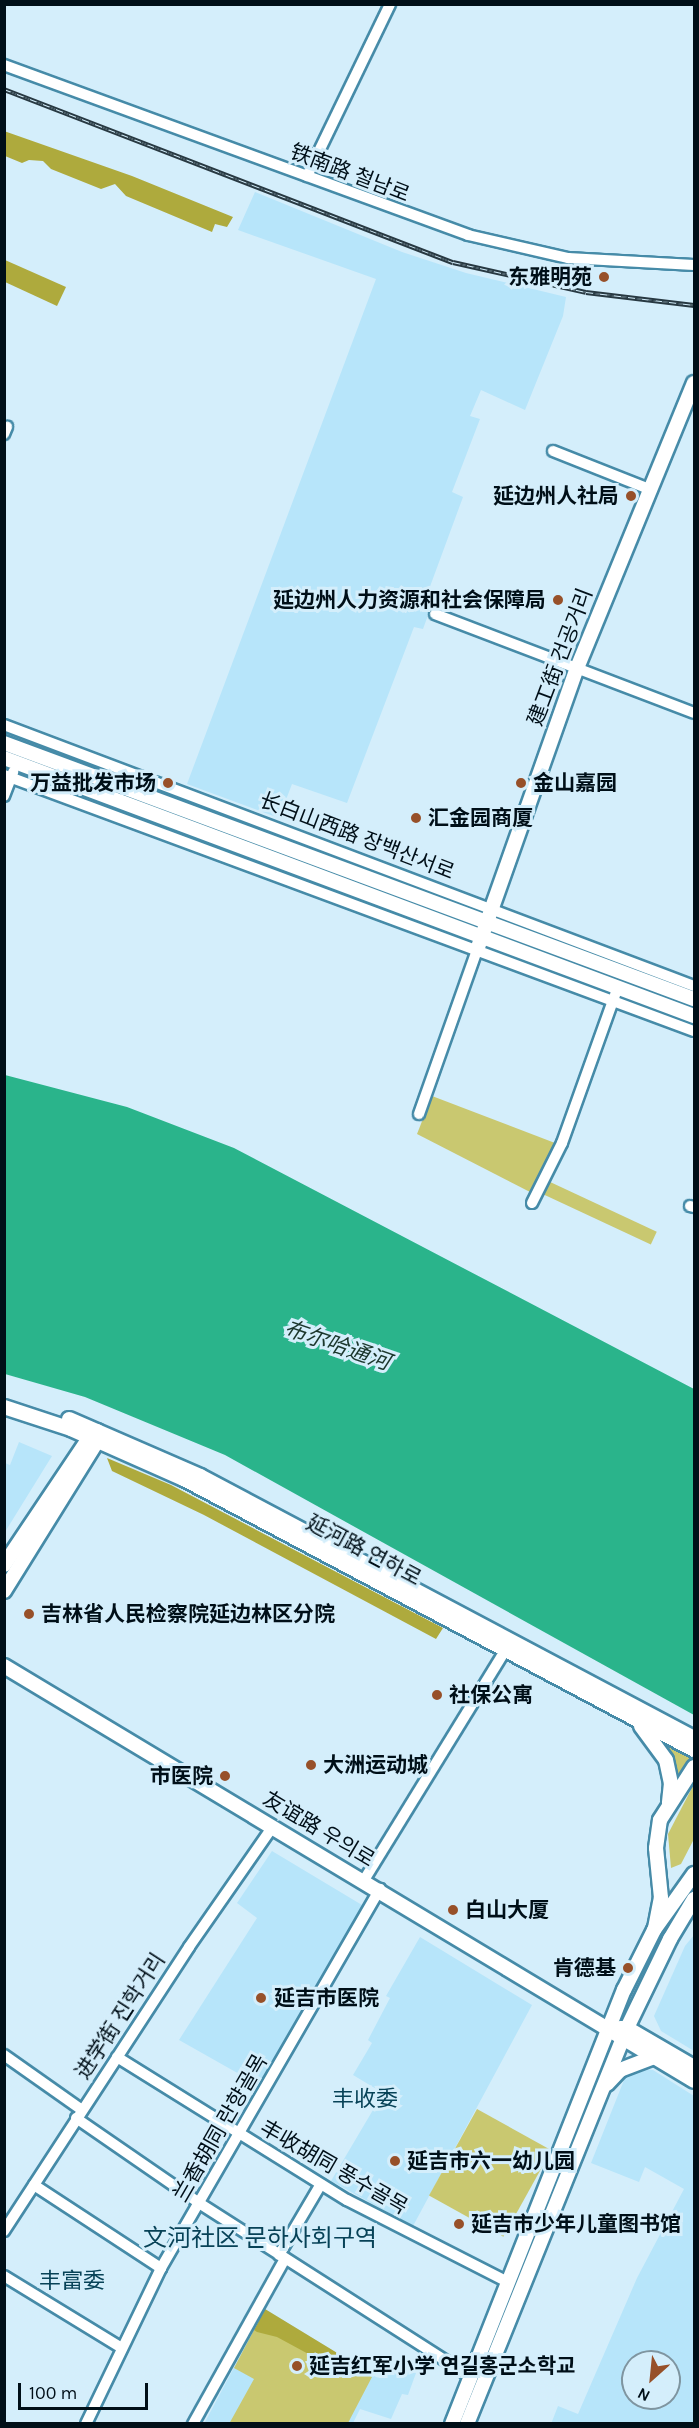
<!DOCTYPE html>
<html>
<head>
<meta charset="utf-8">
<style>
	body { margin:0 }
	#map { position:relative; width:699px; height:2428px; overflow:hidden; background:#d4eefb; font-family:Karla,"Noto Sans SC","Noto Sans KR",sans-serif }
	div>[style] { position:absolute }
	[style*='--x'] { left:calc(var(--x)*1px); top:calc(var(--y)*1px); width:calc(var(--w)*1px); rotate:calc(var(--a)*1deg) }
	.built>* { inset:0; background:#b7e5fa }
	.green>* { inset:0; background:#c9c870; transform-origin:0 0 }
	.forest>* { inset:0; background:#aeaa3d }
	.water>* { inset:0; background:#2ab48b }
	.roads { filter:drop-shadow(2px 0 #468ba8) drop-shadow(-2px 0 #468ba8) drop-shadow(0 2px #468ba8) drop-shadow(0 -2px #468ba8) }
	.minor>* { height:10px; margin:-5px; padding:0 5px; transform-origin:5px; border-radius:5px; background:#fff }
	.major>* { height:14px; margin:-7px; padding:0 7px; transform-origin:7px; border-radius:7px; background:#fff }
	.rail>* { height:4.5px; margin-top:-2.25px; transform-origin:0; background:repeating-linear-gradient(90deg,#d4eefb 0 7px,#283942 0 14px); box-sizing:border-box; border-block:2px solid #283942 }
	.dots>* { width:16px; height:16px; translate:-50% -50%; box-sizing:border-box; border:3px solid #d4eefb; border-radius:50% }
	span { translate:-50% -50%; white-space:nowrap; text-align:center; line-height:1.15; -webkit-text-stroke:6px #d4eefb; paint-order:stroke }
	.street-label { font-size:21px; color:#000f18 }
	.poi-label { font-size:21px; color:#000f18; font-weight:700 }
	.right { translate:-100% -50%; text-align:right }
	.left { translate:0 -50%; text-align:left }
	.water-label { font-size:22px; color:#1b362c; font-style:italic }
	.neighbourhood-label { font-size:22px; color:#074257 }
	.quarter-label { font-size:24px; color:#074257 }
	.frame { position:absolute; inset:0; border:6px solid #000f18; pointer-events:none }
	.north { position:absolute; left:621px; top:2350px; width:60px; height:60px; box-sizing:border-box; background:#d4eefb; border:2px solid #7f95a0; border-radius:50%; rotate:207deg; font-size:16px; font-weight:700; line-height:24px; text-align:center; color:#000f18 }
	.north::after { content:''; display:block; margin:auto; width:21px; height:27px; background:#975029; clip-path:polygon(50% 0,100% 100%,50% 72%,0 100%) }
	.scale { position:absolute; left:18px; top:2383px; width:130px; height:27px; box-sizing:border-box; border:3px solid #000f18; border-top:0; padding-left:8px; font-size:18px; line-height:21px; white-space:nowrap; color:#000f18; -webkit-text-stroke:4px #d4eefb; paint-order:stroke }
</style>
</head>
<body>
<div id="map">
	<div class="built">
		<i style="clip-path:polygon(255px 192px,402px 252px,466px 273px,566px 297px,563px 316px,525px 410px,481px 390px,470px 416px,480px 419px,452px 492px,463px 497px,428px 592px,435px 596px,423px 629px,414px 627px,347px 803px,292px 784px,279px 818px,187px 784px,376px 279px,238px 230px)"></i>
		<i style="clip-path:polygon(19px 1442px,52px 1456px,5px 1532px,5px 1463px,10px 1465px)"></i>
		<i style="clip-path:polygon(272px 1851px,367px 1908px,264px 2088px,179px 2040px,257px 1918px,237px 1903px)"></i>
		<i style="clip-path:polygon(694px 1935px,694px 2051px,661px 2031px,654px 2016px,685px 1946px)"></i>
		<i style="clip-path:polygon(420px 1937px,532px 2005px,413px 2226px,331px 2181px,383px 2093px,353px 2075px,372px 2043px,368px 2040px,390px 1998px,386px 1996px)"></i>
		<i style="clip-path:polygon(evenodd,641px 2068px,653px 2070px,694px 2096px,694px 2423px,551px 2424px,558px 2406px,578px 2414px,637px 2278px,684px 2189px,645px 2167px,639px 2182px,591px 2163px,626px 2075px,641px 2068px,633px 2362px,669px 2362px,669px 2398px,633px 2398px,633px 2362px)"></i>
		<i style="clip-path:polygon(265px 2309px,376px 2377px,380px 2378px,388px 2362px,416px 2373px,408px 2395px,402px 2394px,391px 2419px,360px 2409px,353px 2423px,204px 2424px)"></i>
	</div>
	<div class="green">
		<i style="clip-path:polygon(432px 1096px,555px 1143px,530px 1192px,417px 1134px)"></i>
		<i style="left:548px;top:1181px;width:120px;height:14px;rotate:25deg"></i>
		<i style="clip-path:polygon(657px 1740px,692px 1758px,673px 1792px)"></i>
		<i style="clip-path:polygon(694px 1784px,694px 1839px,681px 1864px,671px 1868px,668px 1834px)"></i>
		<i style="left:477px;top:2109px;width:85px;height:99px;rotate:29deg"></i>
		<i style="clip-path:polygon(281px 2329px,372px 2377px,348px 2423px,229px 2424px,254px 2379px,234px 2368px,254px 2330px)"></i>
	</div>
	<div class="forest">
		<i style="clip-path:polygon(4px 131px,132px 176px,233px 217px,227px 227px,215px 224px,212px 232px,126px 196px,115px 184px,101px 189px,51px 169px,43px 161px,29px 160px,22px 163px,5px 156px)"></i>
		<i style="clip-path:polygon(5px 260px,66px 287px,57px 306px,5px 282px)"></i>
		<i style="clip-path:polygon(107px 1458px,171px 1485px,443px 1628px,436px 1639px,204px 1515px,112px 1471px)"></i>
		<i style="clip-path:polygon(265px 2309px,357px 2365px,355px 2368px,349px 2376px,277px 2337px,257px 2332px,254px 2330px)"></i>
	</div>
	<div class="water">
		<i style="clip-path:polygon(5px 1075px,127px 1107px,234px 1148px,694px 1389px,694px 1715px,225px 1455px,85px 1397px,5px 1374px)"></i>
	</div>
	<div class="roads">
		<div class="minor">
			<i style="--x:4;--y:65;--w:494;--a:20.1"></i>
			<i style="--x:468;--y:235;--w:103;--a:13"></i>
			<i style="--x:568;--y:258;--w:126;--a:3.2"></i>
			<i style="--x:307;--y:176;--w:191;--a:-64.2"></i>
			<i style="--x:4;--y:434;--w:8;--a:-67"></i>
			<i style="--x:553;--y:451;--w:103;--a:21.6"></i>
			<i style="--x:435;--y:614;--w:277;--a:20.9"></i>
			<i style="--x:4;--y:725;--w:738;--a:20.72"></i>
			<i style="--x:4;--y:775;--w:736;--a:20.36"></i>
			<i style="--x:4;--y:796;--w:26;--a:-69"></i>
			<i style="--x:419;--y:1114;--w:174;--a:-70.5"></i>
			<i style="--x:532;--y:1203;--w:67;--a:-63.4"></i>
			<i style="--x:562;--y:1143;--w:166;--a:-70.3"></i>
			<i style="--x:690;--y:1206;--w:4;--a:14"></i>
			<i style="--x:364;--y:1880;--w:271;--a:-58.4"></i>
			<i style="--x:4;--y:2055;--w:95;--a:35.2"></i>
			<i style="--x:117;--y:2057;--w:271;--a:31.9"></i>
			<i style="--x:347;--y:2200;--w:181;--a:27"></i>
			<i style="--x:76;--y:2118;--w:150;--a:34.6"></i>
			<i style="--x:199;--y:2203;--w:322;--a:32.6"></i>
			<i style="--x:34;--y:2185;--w:152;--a:33.2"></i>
			<i style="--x:4;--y:2231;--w:339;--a:-56.9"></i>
			<i style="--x:189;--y:1947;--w:147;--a:-55.2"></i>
			<i style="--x:279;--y:2255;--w:82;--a:-59.4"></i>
			<i style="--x:4;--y:2276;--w:138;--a:31.4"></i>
			<i style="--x:86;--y:2424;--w:173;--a:-64.3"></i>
			<i style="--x:161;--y:2268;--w:438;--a:-60"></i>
			<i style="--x:193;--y:2424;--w:189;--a:-60.9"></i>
		</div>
		<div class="major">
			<i style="--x:4;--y:743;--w:736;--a:20.36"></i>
			<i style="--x:4;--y:758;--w:737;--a:20.5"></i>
			<i style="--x:477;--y:950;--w:299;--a:-70.5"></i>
			<i style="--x:577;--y:668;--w:308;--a:-67.7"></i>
			<i style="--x:4;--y:1407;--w:71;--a:18.2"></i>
			<i style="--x:71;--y:1429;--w:124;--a:23.9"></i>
			<i style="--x:184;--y:1479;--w:578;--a:27.98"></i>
			<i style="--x:69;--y:1419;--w:143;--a:23.5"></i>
			<i style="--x:200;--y:1476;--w:559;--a:27.94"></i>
			<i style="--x:4;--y:1565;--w:160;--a:-56.2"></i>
			<i style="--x:4;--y:1591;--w:178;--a:-58.1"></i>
			<i style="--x:98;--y:1440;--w:9;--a:-96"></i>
			<i style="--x:4;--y:1666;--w:805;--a:31.02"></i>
			<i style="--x:641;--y:1726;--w:42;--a:53.7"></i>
			<i style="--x:666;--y:1760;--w:24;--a:78"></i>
			<i style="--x:671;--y:1783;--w:20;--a:96"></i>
			<i style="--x:655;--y:1928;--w:31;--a:-79"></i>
			<i style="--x:661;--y:1898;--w:50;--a:-95.7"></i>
			<i style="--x:656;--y:1848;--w:28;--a:-82"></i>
			<i style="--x:660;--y:1820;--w:63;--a:-57.3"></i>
			<i style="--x:620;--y:2028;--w:7;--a:0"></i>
			<i style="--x:627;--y:2028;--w:78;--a:30.2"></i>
			<i style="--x:607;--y:2084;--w:19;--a:-47"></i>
			<i style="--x:620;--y:2070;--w:36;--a:-21"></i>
			<i style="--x:452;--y:2424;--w:467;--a:-68.4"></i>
			<i style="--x:624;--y:1990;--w:67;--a:-63.4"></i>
			<i style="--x:654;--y:1930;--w:69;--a:-54.5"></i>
			<i style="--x:467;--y:2424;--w:427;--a:-68"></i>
			<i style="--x:627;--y:2028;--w:99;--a:-64.2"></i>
			<i style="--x:670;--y:1939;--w:47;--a:-59"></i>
		</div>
	</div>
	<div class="rail">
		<i style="--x:4;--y:89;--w:481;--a:21.1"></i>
		<i style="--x:453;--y:262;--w:136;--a:12.7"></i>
		<i style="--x:586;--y:292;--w:109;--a:6.9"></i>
	</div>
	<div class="dots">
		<i style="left:604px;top:277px;background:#975029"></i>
		<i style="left:631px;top:496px;background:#975029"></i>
		<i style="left:558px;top:600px;background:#975029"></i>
		<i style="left:168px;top:783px;background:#975029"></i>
		<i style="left:521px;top:783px;background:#975029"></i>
		<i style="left:416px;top:818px;background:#975029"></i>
		<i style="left:29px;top:1614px;background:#975029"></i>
		<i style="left:437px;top:1695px;background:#975029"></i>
		<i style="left:311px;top:1765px;background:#975029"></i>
		<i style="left:225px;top:1776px;background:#975029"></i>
		<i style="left:453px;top:1910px;background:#975029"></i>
		<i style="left:628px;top:1968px;background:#975029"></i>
		<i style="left:261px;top:1998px;background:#975029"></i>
		<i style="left:395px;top:2161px;background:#975029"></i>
		<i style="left:459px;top:2224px;background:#975029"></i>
		<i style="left:297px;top:2366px;background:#975029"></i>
	</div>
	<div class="street-label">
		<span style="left:350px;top:173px;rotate:21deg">铁南路 철남로</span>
		<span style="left:560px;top:657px;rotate:-69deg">建工街 건공거리</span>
		<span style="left:357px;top:836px;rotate:21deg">长白山西路 장백산서로</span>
		<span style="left:364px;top:1550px;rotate:28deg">延河路 연하로</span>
		<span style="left:319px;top:1829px;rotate:31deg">友谊路 우의로</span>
		<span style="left:120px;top:2016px;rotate:-57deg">进学街 진학거리</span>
		<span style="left:220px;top:2128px;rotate:-60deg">兰香胡同 란향골목</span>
		<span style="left:334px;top:2167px;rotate:30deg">丰收胡同 풍수골목</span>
	</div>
	<div class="poi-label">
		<span class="right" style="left:592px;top:277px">东雅明苑</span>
		<span class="right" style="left:619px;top:496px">延边州人社局</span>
		<span class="right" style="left:546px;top:600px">延边州人力资源和社会保障局</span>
		<span class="right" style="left:156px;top:783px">万益批发市场</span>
		<span class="left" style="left:533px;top:783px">金山嘉园</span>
		<span class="left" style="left:428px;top:818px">汇金园商厦</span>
		<span class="left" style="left:41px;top:1614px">吉林省人民检察院延边林区分院</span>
		<span class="left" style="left:449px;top:1695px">社保公寓</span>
		<span class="left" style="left:323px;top:1765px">大洲运动城</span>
		<span class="right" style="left:213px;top:1776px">市医院</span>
		<span class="left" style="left:465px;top:1910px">白山大厦</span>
		<span class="right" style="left:616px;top:1968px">肯德基</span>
		<span class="left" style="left:274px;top:1998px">延吉市医院</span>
		<span class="left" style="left:407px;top:2161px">延吉市六一幼儿园</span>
		<span class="left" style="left:471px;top:2224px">延吉市少年儿童图书馆</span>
		<span class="left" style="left:309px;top:2366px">延吉红军小学 연길홍군소학교</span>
	</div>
	<div class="water-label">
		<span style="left:337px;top:1346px;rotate:19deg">布尔哈通河</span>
	</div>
	<div class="neighbourhood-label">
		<span style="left:365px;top:2100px">丰收委</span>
		<span style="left:72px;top:2282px">丰富委</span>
	</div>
	<div class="quarter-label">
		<span style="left:260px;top:2239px">文河社区 문하사회구역</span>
	</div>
	<div class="frame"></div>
	<div class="north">N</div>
	<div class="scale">100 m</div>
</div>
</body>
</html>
